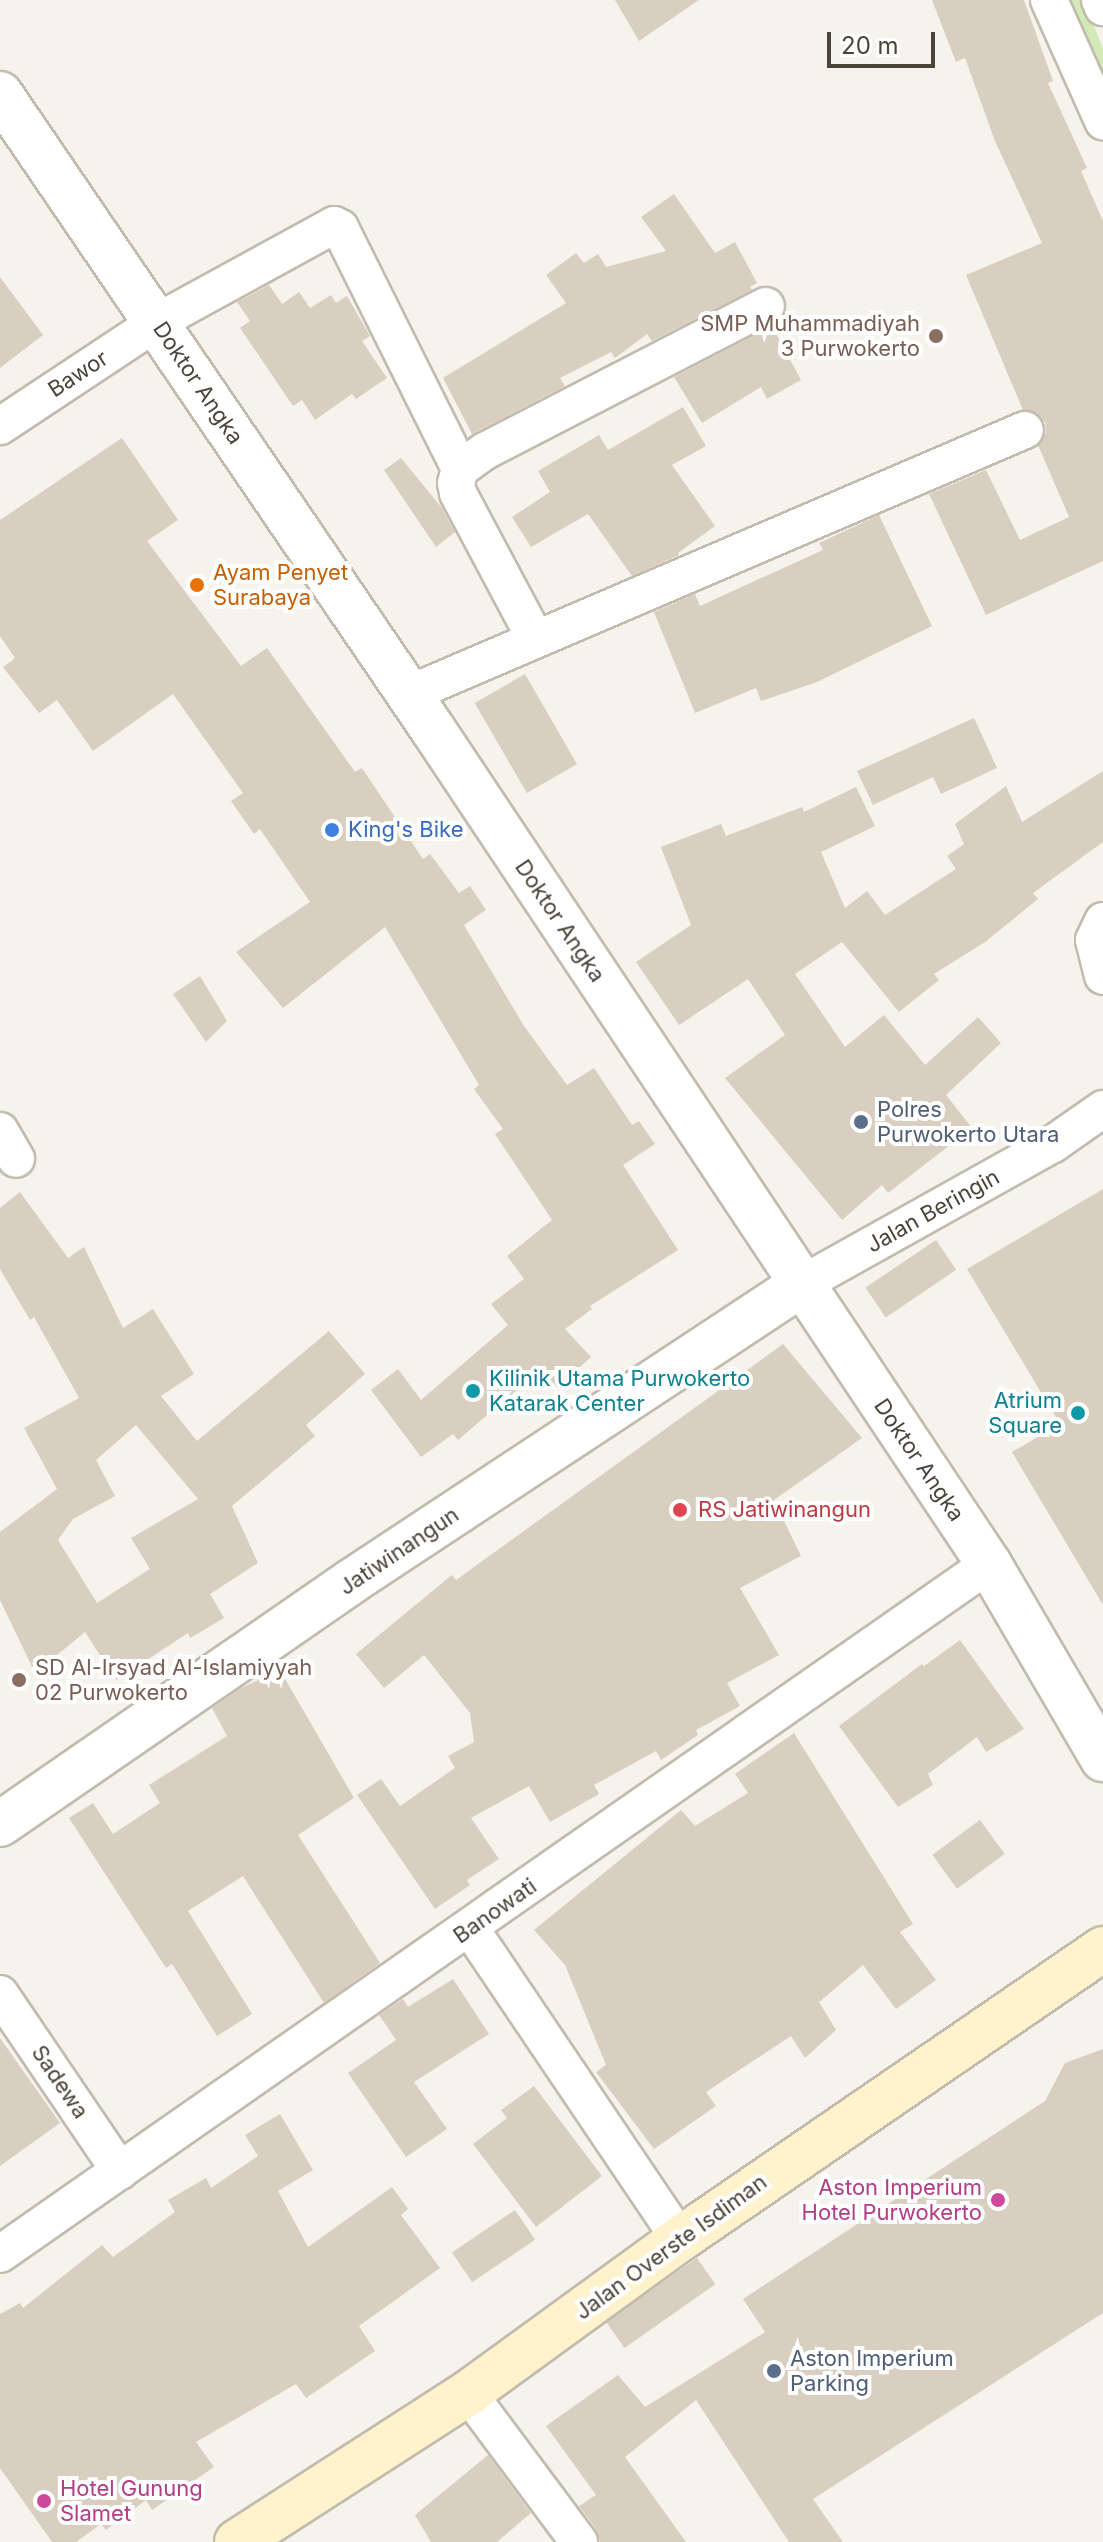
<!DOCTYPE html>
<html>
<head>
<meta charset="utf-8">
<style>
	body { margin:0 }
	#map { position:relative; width:1103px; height:2542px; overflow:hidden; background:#f6f3ec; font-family:Inter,sans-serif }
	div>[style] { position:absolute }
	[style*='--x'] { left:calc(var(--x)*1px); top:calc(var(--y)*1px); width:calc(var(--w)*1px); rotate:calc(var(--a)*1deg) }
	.green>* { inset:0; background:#d2eab5 }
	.building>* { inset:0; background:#d8cfc1; transform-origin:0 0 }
	.roads { filter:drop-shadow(2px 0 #c2bbae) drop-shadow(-2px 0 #c2bbae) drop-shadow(0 2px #c2bbae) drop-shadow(0 -2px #c2bbae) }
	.minor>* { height:36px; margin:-18px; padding:0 18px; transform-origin:18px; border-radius:18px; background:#fff }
	.tertiary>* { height:44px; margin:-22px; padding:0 22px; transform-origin:22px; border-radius:22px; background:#fff }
	.secondary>* { height:44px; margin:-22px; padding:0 22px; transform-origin:22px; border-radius:22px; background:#fff3cd }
	.dots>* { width:22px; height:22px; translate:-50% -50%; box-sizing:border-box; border:4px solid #fff; border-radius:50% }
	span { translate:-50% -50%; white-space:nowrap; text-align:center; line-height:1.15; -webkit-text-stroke:8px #fff; paint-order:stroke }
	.education-label { font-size:22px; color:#785e54 }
	.right { translate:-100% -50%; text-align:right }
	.left { translate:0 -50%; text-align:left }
	.street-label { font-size:22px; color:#4b4439 }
	.food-label { font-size:22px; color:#c56008 }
	.shop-label { font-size:22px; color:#366cbe }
	.service-label { font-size:22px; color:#4e5e75 }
	.culture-label { font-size:22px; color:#0d838f }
	.health-label { font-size:22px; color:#be3a42 }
	.hotel-label { font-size:22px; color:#b23c85 }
	.scale { position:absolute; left:827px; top:32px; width:108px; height:36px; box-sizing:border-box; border:4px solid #4b4439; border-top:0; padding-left:10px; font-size:24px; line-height:28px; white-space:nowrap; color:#4b4439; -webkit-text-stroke:6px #fff; paint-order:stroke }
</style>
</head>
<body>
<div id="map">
	<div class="green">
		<i style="clip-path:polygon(1064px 0,1084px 0,1103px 49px,1103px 92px)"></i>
	</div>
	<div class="building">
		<i style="clip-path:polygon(615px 0,699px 0,639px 41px)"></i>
		<i style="clip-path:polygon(932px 0,1024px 0,1053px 81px,1048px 83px,1087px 168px,1081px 171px,1103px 221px,1103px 561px,986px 615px,929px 494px,986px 470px,1020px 540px,1069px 517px,1038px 445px,1046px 433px,1045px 422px,1037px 413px,1023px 410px,966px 275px,1042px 243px,995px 141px,965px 58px,956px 62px)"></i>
		<i style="clip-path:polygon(674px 194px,715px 253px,735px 242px,757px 283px,750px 287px,752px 290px,652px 341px,647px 334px,615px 358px,611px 352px,560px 378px,565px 386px,472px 434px,443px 378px,566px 303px,546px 275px,576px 253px,584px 263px,598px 254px,606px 267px,666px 251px,641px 217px)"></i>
		<i style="clip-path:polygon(0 277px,43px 335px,0 368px)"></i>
		<i style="clip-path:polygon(269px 285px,282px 304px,299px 292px,310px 308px,331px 295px,336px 303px,347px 296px,370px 336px,362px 341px,387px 378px,356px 399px,352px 394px,315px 420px,302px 400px,293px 406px,240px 328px,250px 321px,237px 302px)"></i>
		<i style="clip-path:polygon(772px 326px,801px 380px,767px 399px,761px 387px,702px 423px,674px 377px)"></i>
		<i style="clip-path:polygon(683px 407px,706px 446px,672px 465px,715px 526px,678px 553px,679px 555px,632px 576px,588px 514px,531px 547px,512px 517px,550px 492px,538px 471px,599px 435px,608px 450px)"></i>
		<i style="clip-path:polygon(122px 438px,178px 520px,147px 541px,241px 666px,267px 648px,355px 772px,362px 768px,423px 859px,430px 854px,459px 893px,470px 886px,486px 910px,464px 925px,524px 1026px,567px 1085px,594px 1068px,632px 1125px,639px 1121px,655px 1144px,623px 1165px,678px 1250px,590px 1306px,592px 1309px,565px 1329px,591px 1357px,557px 1388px,541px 1369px,458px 1440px,453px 1434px,421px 1457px,371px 1390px,398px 1369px,421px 1400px,508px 1325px,491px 1304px,524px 1279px,507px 1256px,552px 1220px,495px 1134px,503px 1129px,474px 1089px,479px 1085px,385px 927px,283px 1008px,236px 952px,310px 902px,260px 829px,254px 834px,231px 801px,243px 793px,173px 694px,93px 751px,57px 700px,39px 713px,3px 667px,15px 658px,0 636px,0 520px)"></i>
		<i style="clip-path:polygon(401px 458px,442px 508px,455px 532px,436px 547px,384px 470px)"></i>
		<i style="clip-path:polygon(879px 515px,932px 626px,817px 682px,761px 701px,756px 688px,695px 713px,654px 612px,695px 594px,700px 606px,823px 550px,819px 543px)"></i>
		<i style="left:525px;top:674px;width:104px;height:58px;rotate:60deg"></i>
		<i style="clip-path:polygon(974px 718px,997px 768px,941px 794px,933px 777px,873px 805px,857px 771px)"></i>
		<i style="clip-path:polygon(1103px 771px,1103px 842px,1033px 893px,1038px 899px,985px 942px,934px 974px,939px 980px,899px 1012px,842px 942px,795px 974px,845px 1047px,884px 1015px,925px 1065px,978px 1017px,1001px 1043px,946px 1095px,972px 1128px,888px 1193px,882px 1185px,842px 1220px,725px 1078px,785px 1035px,748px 979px,679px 1025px,636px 962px,691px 925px,661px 847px,721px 824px,726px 836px,802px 807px,804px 812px,856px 787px,875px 826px,821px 852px,845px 908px,867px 891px,885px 915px,956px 869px,947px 856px,964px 844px,955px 824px,1006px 786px,1022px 822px)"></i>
		<i style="clip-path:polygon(200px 976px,227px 1021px,206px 1042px,173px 994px)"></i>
		<i style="clip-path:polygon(1103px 1189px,1103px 1605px,1012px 1452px,1060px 1424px,967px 1269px)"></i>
		<i style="clip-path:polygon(evenodd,20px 1192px,68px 1258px,84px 1247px,123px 1328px,153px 1309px,194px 1374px,161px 1396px,197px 1441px,329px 1331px,365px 1374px,306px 1425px,315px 1436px,232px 1506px,258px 1563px,210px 1594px,224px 1618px,190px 1638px,188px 1633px,116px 1680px,85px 1632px,35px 1673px,0 1600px,0 1532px,57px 1489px,24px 1428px,79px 1398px,34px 1317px,30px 1320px,0 1269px,0 1208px,20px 1192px,136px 1425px,198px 1499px,131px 1538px,150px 1569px,97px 1603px,58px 1540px,73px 1519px,115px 1496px,96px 1460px,136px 1425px)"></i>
		<i style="left:936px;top:1240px;width:36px;height:85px;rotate:56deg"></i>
		<i style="clip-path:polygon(783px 1344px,862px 1438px,774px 1500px,801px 1556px,740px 1588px,779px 1655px,727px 1683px,740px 1706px,696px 1730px,698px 1735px,661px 1760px,656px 1751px,594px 1785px,599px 1794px,550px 1822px,529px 1786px,471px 1818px,499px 1859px,467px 1880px,470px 1885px,435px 1909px,357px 1795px,381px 1779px,400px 1806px,455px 1768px,448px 1756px,474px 1742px,470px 1713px,424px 1655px,384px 1688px,356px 1654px,452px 1575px,456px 1580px)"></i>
		<i style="clip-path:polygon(960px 1640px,1024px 1729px,986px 1752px,977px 1737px,928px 1774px,933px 1785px,898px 1807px,839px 1726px,922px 1664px,924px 1666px)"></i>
		<i style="clip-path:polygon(280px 1670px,354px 1798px,298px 1835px,380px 1963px,324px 2003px,243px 1876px,188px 1911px,252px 2014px,217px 2036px,172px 1964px,166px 1968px,69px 1818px,93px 1803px,113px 1834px,160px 1803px,149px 1785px,227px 1736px,212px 1708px,241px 1688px)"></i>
		<i style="clip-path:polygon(794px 1733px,913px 1924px,900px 1932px,936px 1980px,896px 2009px,863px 1965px,819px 2002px,836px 2030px,805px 2058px,791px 2036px,706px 2092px,716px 2106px,654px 2149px,596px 2072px,606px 2065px,565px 1965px,534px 1930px,681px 1810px,695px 1826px,748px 1793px,735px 1774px)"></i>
		<i style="left:980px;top:1820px;width:42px;height:59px;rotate:54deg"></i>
		<i style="clip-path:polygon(453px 1979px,489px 2034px,414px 2082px,447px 2129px,406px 2157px,348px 2073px,396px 2040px,379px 2015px,403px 1999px,408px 2007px)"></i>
		<i style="clip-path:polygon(0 2038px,60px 2123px,0 2166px)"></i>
		<i style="clip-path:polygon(1103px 2049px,1103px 2313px,813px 2499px,843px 2542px,789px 2542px,696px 2400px,625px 2457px,686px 2542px,600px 2542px,596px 2529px,579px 2506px,596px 2495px,546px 2426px,618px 2375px,645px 2407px,765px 2332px,743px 2299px,1045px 2101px,1065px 2063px)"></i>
		<i style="clip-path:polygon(534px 2086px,602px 2176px,536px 2227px,473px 2144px,507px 2118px,501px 2110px)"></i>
		<i style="clip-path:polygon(280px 2114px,313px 2170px,278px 2191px,308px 2247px,392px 2187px,408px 2209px,401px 2215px,440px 2268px,359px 2326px,375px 2351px,306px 2398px,296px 2384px,196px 2442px,214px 2467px,152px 2510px,146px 2500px,106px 2530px,101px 2524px,76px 2542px,52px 2542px,0 2468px,0 2314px,20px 2303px,23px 2308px,102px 2245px,113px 2257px,175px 2212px,168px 2200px,206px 2178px,211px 2188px,258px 2156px,245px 2135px)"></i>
		<i style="left:515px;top:2210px;width:36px;height:76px;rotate:56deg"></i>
		<i style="left:697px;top:2258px;width:32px;height:111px;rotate:55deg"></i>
		<i style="clip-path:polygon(488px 2455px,531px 2513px,497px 2542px,431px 2542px,415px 2515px)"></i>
	</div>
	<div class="roads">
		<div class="minor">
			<i style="--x:1049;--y:0;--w:133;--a:65.9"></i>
			<i style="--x:1100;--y:0;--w:8;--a:67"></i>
			<i style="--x:0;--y:426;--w:188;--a:-33.5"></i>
			<i style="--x:157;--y:322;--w:202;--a:-28.7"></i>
			<i style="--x:334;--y:225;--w:7;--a:27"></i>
			<i style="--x:340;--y:228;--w:269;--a:63.5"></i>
			<i style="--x:535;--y:638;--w:164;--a:-118"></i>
			<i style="--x:458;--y:493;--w:10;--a:-101"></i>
			<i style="--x:456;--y:483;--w:15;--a:-74"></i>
			<i style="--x:460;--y:469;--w:31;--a:-36"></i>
			<i style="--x:485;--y:451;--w:316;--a:-27.3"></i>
			<i style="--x:409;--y:694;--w:670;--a:-23.2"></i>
			<i style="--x:1103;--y:921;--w:21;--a:115"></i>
			<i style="--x:1094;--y:940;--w:37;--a:76"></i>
			<i style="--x:0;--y:1131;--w:32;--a:60"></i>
			<i style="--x:802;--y:1284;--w:287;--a:-29.2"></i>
			<i style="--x:1053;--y:1144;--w:61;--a:-35"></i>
			<i style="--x:470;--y:1928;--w:375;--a:56"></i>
			<i style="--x:0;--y:1994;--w:214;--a:55.9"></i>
			<i style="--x:0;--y:2254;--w:1206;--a:-34.9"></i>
			<i style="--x:468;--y:2393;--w:186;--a:53.3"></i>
		</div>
		<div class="tertiary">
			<i style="--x:0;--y:94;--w:767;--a:55.73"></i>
			<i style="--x:432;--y:728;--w:1005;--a:56.33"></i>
			<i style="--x:989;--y:1564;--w:226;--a:59.7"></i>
			<i style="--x:0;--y:1824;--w:428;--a:-34.6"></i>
			<i style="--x:352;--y:1581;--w:539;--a:-33.42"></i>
		</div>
		<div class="secondary">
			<i style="--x:237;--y:2542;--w:275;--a:-32.8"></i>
			<i style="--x:468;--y:2393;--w:262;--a:-36"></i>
			<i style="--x:680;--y:2239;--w:513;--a:-34.43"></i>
		</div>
	</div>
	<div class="dots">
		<i style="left:936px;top:336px;background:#8d6e63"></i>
		<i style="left:197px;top:585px;background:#e8710a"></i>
		<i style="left:332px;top:830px;background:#3f7fe0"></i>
		<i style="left:861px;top:1122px;background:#5c6f8a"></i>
		<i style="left:473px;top:1391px;background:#0f9aa8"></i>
		<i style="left:1078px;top:1413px;background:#0f9aa8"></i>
		<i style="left:680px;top:1510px;background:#e0444e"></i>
		<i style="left:19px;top:1680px;background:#8d6e63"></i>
		<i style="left:998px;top:2200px;background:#d1479c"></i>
		<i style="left:774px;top:2371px;background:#5c6f8a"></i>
		<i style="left:44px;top:2501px;background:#d1479c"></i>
	</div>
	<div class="education-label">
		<span class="right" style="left:920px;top:336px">SMP Muhammadiyah<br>3 Purwokerto</span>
		<span class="left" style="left:35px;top:1680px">SD Al-Irsyad Al-Islamiyyah<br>02 Purwokerto</span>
	</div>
	<div class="street-label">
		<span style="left:78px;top:374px;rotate:-33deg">Bawor</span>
		<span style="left:198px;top:383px;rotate:56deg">Doktor Angka</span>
		<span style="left:560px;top:921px;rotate:56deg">Doktor Angka</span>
		<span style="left:933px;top:1211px;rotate:-29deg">Jalan Beringin</span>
		<span style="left:919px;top:1460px;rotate:56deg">Doktor Angka</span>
		<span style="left:399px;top:1551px;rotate:-34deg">Jatiwinangun</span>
		<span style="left:495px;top:1911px;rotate:-35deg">Banowati</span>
		<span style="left:60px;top:2082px;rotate:56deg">Sadewa</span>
		<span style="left:671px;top:2247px;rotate:-36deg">Jalan Overste Isdiman</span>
	</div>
	<div class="food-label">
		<span class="left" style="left:213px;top:585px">Ayam Penyet<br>Surabaya</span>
	</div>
	<div class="shop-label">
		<span class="left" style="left:348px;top:830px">King's Bike</span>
	</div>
	<div class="service-label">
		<span class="left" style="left:877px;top:1122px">Polres<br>Purwokerto Utara</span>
		<span class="left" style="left:790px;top:2371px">Aston Imperium<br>Parking</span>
	</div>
	<div class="culture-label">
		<span class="left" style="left:489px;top:1391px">Kilinik Utama Purwokerto<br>Katarak Center</span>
		<span class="right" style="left:1062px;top:1413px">Atrium<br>Square</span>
	</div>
	<div class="health-label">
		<span class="left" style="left:698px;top:1510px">RS Jatiwinangun</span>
	</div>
	<div class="hotel-label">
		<span class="right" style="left:982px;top:2200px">Aston Imperium<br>Hotel Purwokerto</span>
		<span class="left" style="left:60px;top:2501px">Hotel Gunung<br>Slamet</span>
	</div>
	<div class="scale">20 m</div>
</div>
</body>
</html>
